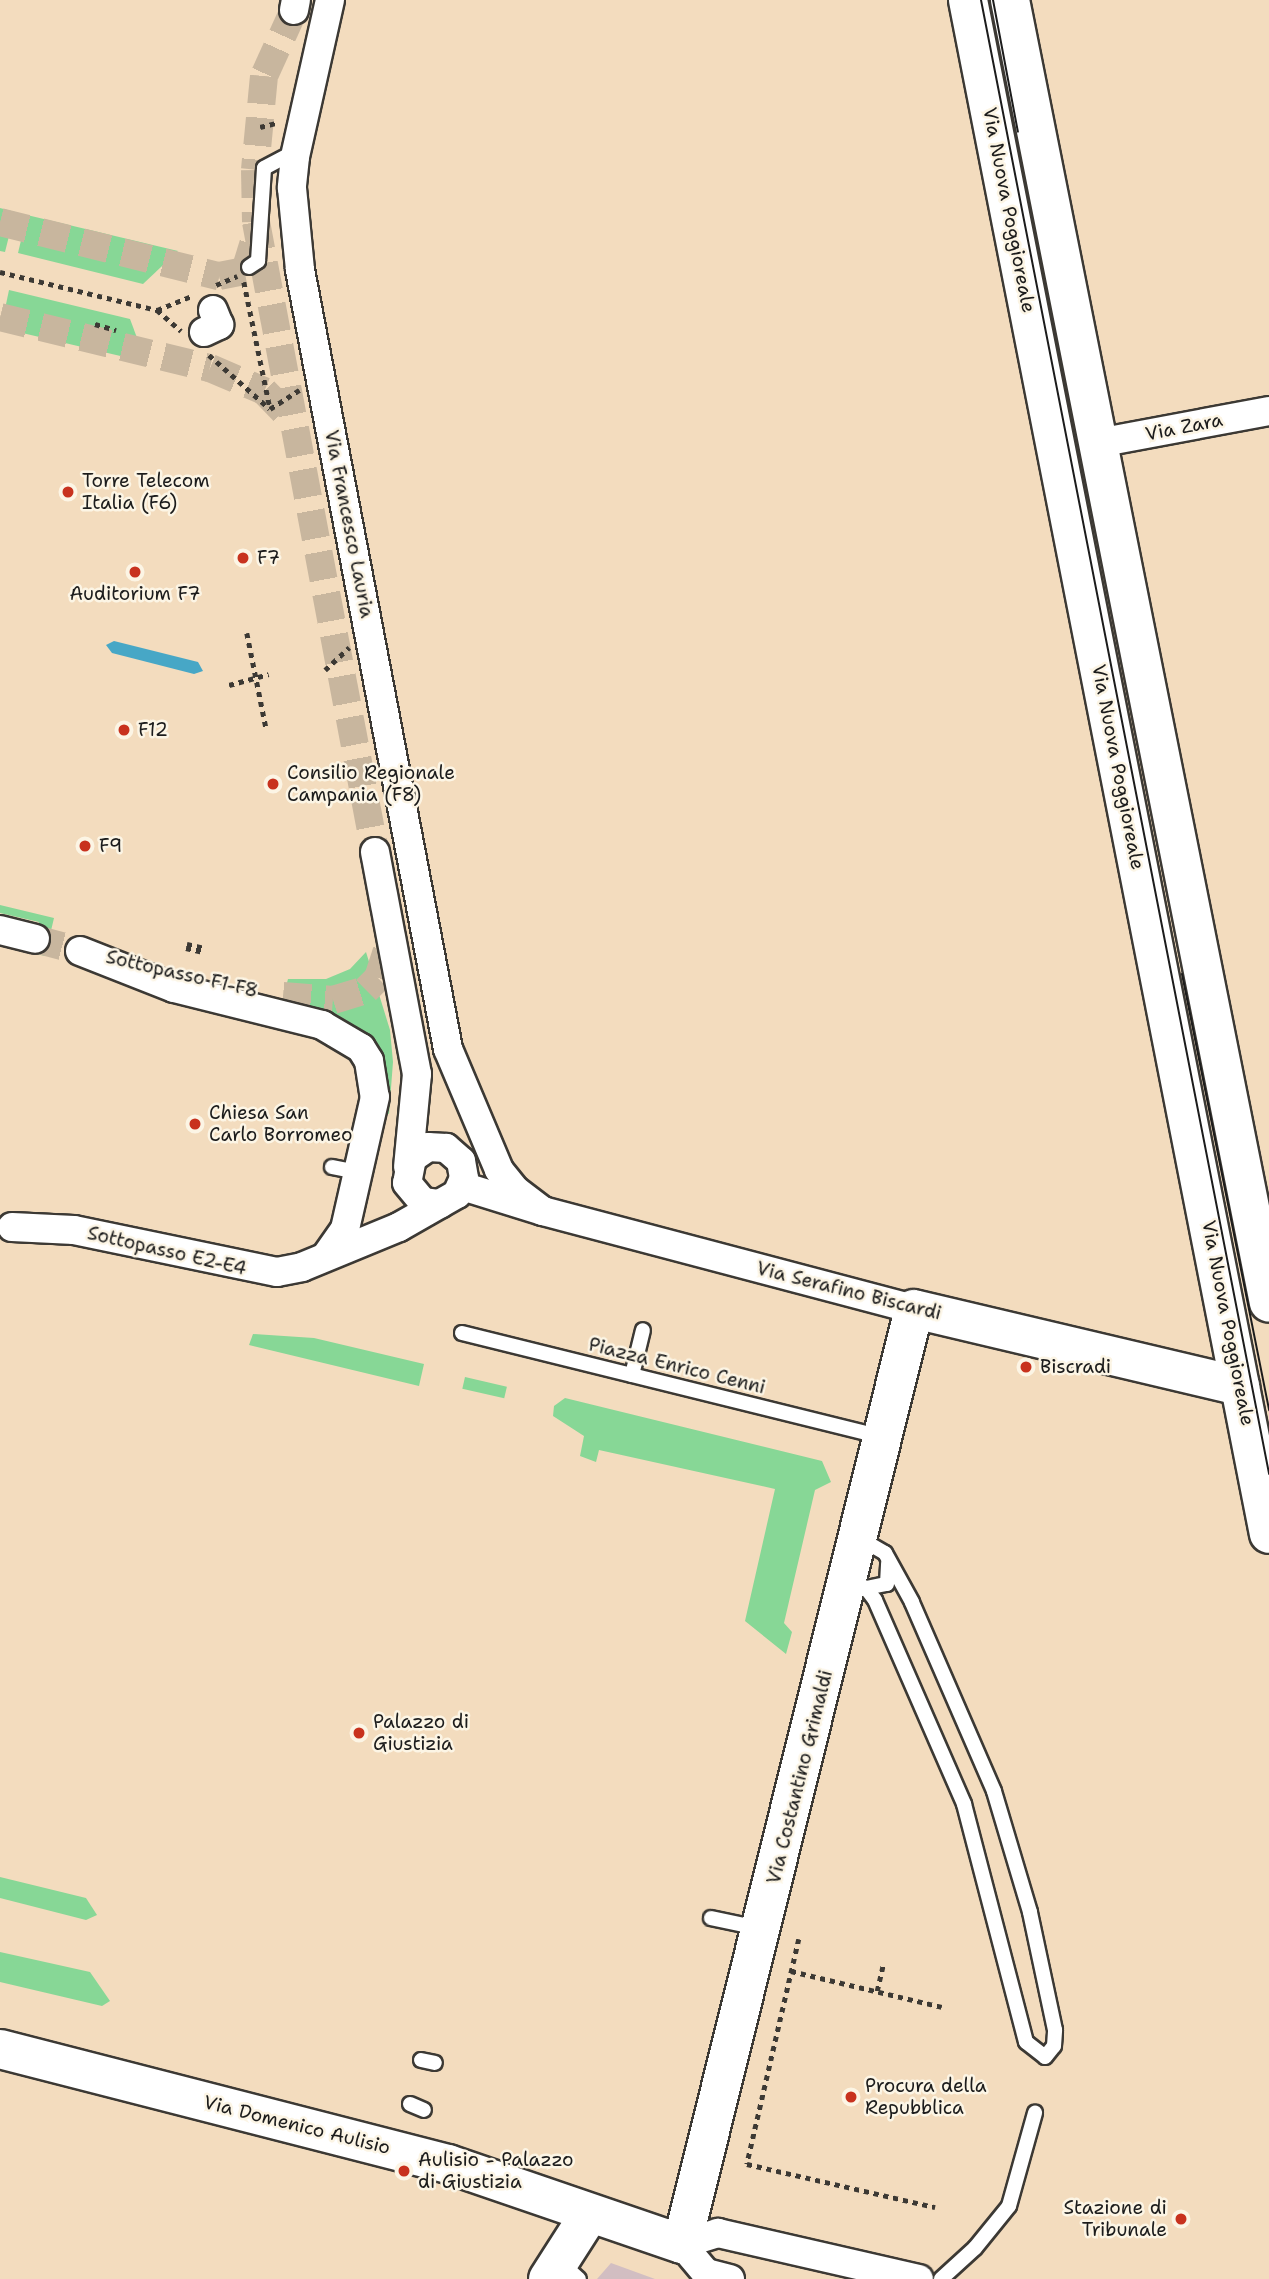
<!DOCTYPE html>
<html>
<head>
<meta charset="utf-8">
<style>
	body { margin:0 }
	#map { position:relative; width:1269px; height:2279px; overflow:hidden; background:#f3dcbe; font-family:"Shantell Sans",sans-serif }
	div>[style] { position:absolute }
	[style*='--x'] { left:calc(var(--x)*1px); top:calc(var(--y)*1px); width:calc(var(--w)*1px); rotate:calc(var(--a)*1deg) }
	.industrial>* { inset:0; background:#d2bec2 }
	.green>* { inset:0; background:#87d796; transform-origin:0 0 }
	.water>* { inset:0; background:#47a7c6 }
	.minor-tunnel>* { height:28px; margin-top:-14px; transform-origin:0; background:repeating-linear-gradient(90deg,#c8b69e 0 28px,transparent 0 42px) }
	.path>* { height:4.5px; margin-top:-2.25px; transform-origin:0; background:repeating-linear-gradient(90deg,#3c3934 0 5px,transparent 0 10px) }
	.roads { filter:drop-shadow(2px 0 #3c3934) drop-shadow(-2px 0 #3c3934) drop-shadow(0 2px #3c3934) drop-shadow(0 -2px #3c3934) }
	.service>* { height:14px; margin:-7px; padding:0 7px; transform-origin:7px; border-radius:7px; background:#fff }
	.minor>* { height:28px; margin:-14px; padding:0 14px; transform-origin:14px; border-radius:14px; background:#fff }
	.secondary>* { height:38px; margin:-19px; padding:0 19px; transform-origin:19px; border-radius:19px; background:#fff }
	.tram>* { height:2px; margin:-1px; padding:0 1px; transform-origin:1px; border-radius:1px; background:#1c1c1c }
	.path-bridge>* { height:4.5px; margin-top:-2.25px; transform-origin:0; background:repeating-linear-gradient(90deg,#3c3934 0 5px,transparent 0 10px) }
	.dots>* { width:19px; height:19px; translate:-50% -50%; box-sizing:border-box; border:4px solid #fcf5e5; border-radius:50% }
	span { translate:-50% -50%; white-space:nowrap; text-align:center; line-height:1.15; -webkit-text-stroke:5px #fcf5e5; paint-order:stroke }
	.street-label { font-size:19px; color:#1c1c1c }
	.poi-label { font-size:19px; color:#1c1c1c }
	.left { translate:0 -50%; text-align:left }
	.right { translate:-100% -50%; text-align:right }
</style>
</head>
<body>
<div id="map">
	<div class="industrial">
		<i style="clip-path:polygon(611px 2263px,655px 2279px,597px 2279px)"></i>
	</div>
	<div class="green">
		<i style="clip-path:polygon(0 208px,15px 212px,5px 252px,0 251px)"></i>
		<i style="clip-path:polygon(27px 215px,178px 251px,143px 284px,18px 253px)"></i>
		<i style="clip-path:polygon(9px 290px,130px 319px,146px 362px,1px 328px)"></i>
		<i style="clip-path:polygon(0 905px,54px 918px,45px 956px,0 945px,35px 939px,39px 922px,0 913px)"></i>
		<i style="clip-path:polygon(366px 952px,390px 1030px,393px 1062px,389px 1114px,379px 1112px,379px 1069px,280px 1009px,288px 979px,326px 979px,350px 969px)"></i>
		<i style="clip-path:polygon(253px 1334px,314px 1338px,424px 1364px,419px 1386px,249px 1345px)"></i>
		<i style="left:465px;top:1377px;width:43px;height:12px;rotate:13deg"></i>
		<i style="clip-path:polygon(565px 1398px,822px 1461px,831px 1482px,815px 1490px,784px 1623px,792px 1632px,786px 1654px,745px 1621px,775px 1489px,599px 1450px,596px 1462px,580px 1456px,584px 1436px,553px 1416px,554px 1406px)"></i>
		<i style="clip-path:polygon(0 1877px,86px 1898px,97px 1915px,86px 1920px,0 1898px)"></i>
		<i style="clip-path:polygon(0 1952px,90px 1972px,110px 2001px,102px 2006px,0 1982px)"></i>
	</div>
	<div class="water">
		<i style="clip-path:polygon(114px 641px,198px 662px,203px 671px,194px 674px,112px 653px,106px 645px)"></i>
	</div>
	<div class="minor-tunnel">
		<i style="--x:294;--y:10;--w:72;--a:114.4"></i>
		<i style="--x:264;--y:76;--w:94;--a:95.5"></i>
		<i style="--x:255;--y:170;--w:52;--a:88.9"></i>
		<i style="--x:256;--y:222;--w:641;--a:79.3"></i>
		<i style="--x:0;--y:222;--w:226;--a:13.9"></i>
		<i style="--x:219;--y:276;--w:26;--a:-11"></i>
		<i style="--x:245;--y:271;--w:34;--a:-73"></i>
		<i style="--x:0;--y:317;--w:216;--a:13.7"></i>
		<i style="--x:210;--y:368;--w:59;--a:23.1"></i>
		<i style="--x:264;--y:391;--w:39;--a:46"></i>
		<i style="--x:35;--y:939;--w:47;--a:14.9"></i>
		<i style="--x:283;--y:996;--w:50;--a:4.6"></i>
		<i style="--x:333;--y:1000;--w:34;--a:-17"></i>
		<i style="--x:366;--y:990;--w:17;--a:-45"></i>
		<i style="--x:378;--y:978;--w:42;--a:-72"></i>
	</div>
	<div class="path">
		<i style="--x:260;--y:127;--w:16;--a:-14"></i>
		<i style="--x:0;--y:272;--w:162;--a:13.6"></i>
		<i style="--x:157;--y:310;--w:32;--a:41"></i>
		<i style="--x:244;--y:282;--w:128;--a:78.3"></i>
		<i style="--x:216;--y:285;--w:23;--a:-23"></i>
		<i style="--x:157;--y:310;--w:38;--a:-22"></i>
		<i style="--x:95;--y:324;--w:22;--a:16"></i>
		<i style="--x:209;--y:355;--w:81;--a:41.5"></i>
		<i style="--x:270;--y:409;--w:35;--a:-33"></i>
		<i style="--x:325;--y:670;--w:33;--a:-43"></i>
		<i style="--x:229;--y:685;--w:41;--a:-15.4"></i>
		<i style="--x:187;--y:944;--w:18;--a:13"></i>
		<i style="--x:186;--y:948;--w:18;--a:13"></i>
		<i style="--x:799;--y:1939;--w:231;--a:103"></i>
		<i style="--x:747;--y:2164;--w:193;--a:12.9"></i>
		<i style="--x:791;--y:1971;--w:155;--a:13.4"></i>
		<i style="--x:877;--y:1991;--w:27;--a:-77"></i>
	</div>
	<div class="roads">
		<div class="service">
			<i style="--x:249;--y:267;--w:11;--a:-34"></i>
			<i style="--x:258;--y:261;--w:93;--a:-86.3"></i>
			<i style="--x:264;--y:168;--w:36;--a:-28"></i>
			<i style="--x:332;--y:1167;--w:26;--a:11"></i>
			<i style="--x:462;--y:1333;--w:433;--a:13.9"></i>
			<i style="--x:632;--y:1375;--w:46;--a:-76.3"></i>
			<i style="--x:848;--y:1580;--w:20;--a:24"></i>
			<i style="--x:866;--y:1588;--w:15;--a:53"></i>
			<i style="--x:875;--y:1600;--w:223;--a:66.4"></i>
			<i style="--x:964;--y:1804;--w:246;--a:75.4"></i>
			<i style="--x:1026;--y:2042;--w:24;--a:38"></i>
			<i style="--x:1045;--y:2057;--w:14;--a:-51"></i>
			<i style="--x:1054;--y:2046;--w:16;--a:-86"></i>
			<i style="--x:1055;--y:2030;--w:121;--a:-102"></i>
			<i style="--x:1030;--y:1912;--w:126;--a:-106.6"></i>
			<i style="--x:994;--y:1791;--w:206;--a:-113.5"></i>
			<i style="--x:912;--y:1602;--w:56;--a:-118.9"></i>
			<i style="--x:885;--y:1553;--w:30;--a:-150"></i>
			<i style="--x:866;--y:1588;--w:21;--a:-11"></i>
			<i style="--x:887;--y:1584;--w:21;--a:-87"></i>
			<i style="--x:711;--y:1918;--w:48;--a:12"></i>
			<i style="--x:421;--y:2060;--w:14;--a:12"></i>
			<i style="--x:410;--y:2104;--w:15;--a:23"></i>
			<i style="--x:561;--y:2263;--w:24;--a:42"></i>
			<i style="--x:941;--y:2279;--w:46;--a:-42.4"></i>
			<i style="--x:975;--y:2248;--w:54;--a:-51"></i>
			<i style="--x:1009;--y:2206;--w:97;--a:-74.4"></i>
		</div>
		<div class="minor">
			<i style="--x:330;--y:0;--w:161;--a:102.6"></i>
			<i style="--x:295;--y:157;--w:31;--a:96"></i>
			<i style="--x:292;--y:188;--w:82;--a:84.4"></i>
			<i style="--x:300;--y:270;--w:793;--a:79.24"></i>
			<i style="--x:448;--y:1049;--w:131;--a:67.1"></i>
			<i style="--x:499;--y:1170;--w:26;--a:51"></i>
			<i style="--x:515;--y:1190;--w:35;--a:37"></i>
			<i style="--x:294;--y:10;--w:10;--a:-79"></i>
			<i style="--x:204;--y:332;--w:17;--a:-25"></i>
			<i style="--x:219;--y:325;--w:16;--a:-112"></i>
			<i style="--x:1098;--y:443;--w:174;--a:-10.6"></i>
			<i style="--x:375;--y:852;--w:226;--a:79.3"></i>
			<i style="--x:417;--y:1074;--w:93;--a:95.5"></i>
			<i style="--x:0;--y:930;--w:36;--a:14"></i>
			<i style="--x:80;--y:951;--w:101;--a:21.5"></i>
			<i style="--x:174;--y:988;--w:153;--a:14"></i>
			<i style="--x:322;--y:1025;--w:45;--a:30.5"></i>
			<i style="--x:361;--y:1048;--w:15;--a:58"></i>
			<i style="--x:369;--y:1061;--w:36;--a:81"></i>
			<i style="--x:375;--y:1097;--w:135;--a:102.8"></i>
			<i style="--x:345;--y:1229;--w:33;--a:125"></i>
			<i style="--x:462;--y:1186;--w:85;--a:17.2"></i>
			<i style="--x:543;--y:1211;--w:384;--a:14.8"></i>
			<i style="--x:12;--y:1227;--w:62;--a:2.8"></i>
			<i style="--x:74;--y:1230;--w:207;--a:11.7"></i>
			<i style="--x:277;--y:1272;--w:25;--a:-11"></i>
			<i style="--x:302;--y:1267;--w:105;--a:-22.4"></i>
			<i style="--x:399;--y:1227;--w:67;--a:-29.6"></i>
			<i style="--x:457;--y:1194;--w:17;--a:-66"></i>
			<i style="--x:464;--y:1178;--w:17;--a:-100"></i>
			<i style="--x:461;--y:1161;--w:20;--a:-139"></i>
			<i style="--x:446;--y:1148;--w:18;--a:-177"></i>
			<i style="--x:428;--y:1147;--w:19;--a:145"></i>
			<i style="--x:412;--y:1158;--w:25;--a:101"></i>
			<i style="--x:407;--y:1183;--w:25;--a:50"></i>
			<i style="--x:423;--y:1202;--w:17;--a:7"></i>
			<i style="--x:730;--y:2279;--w:25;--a:-166"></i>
			<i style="--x:706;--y:2273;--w:38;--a:-130"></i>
			<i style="--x:682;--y:2244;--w:38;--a:-17"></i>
			<i style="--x:718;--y:2233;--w:206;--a:12.9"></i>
		</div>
		<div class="secondary">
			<i style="--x:968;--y:0;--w:1563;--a:78.9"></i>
			<i style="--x:1010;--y:0;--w:1328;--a:78.76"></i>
			<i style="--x:0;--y:2049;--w:463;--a:14.4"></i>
			<i style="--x:448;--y:2164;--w:247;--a:18.9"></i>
			<i style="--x:682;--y:2244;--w:963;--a:-76.06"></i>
			<i style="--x:914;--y:1309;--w:335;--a:13.3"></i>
			<i style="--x:548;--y:2279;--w:76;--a:-57.4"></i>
		</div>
	</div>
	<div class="tram">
		<i style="--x:981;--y:0;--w:1502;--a:78.94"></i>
		<i style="--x:993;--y:0;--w:134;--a:79.3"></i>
		<i style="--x:1182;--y:974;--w:445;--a:78.7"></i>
	</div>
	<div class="path-bridge">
		<i style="--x:247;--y:633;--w:96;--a:78.6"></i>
	</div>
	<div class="dots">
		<i style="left:68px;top:492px;background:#c8321e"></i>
		<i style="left:243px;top:558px;background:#c8321e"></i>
		<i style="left:135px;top:572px;background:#c8321e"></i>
		<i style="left:124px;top:730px;background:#c8321e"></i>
		<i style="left:273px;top:784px;background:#c8321e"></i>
		<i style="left:85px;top:846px;background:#c8321e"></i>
		<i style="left:195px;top:1124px;background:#c8321e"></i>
		<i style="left:1026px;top:1367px;background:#c8321e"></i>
		<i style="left:359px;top:1733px;background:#c8321e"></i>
		<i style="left:851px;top:2097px;background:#c8321e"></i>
		<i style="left:404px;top:2171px;background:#c8321e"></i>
		<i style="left:1181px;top:2219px;background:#c8321e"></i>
	</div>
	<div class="street-label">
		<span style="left:1009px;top:210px;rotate:79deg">Via Nuova Poggioreale</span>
		<span style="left:1184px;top:427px;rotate:-11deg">Via Zara</span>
		<span style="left:349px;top:524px;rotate:79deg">Via Francesco Lauria</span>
		<span style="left:1118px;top:767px;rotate:79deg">Via Nuova Poggioreale</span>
		<span style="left:182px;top:974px;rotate:13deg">Sottopasso F1-F8</span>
		<span style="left:167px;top:1251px;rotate:13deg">Sottopasso E2-E4</span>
		<span style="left:849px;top:1291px;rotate:14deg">Via Serafino Biscardi</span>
		<span style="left:1228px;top:1323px;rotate:79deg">Via Nuova Poggioreale</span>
		<span style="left:677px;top:1366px;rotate:14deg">Piazza Enrico Cenni</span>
		<span style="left:800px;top:1777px;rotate:-76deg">Via Costantino Grimaldi</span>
		<span style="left:297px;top:2125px;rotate:14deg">Via Domenico Aulisio</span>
	</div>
	<div class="poi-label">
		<span class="left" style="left:82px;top:492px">Torre Telecom<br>Italia (F6)</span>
		<span class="left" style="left:257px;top:558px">F7</span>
		<span style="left:135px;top:594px">Auditorium F7</span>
		<span class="left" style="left:138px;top:730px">F12</span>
		<span class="left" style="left:287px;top:784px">Consilio Regionale<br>Campania (F8)</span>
		<span class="left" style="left:99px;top:846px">F9</span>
		<span class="left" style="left:209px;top:1124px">Chiesa San<br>Carlo Borromeo</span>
		<span class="left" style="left:1040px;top:1367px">Biscradi</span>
		<span class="left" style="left:373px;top:1733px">Palazzo di<br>Giustizia</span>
		<span class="left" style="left:865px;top:2097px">Procura della<br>Repubblica</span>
		<span class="left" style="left:418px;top:2171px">Aulisio - Palazzo<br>di Giustizia</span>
		<span class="right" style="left:1167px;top:2219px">Stazione di<br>Tribunale</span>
	</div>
</div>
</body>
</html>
